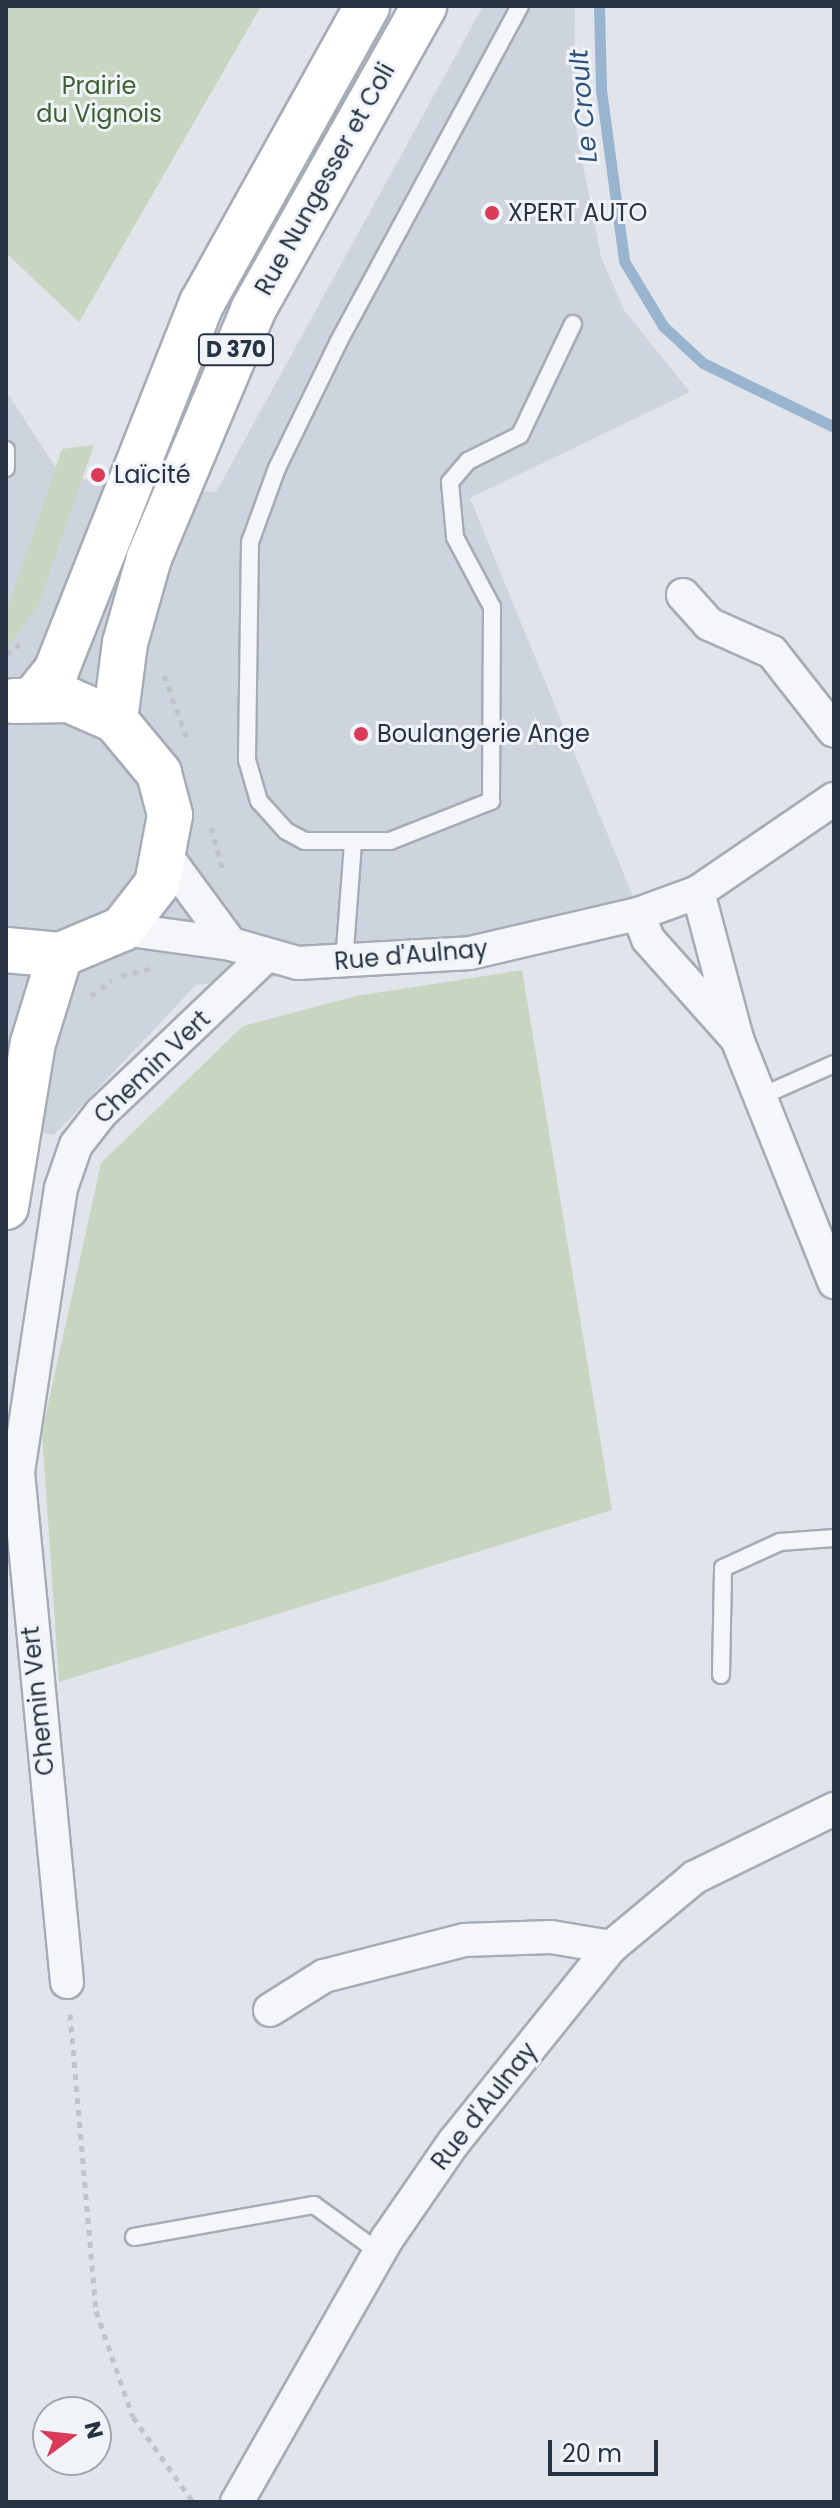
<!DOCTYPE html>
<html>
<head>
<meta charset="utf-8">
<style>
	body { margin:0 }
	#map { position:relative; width:840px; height:2508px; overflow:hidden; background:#e1e5eb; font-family:Poppins,sans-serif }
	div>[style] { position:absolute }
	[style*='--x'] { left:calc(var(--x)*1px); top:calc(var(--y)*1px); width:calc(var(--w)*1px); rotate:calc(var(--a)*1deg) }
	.built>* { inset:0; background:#ced4dd }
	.green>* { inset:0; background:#c7d5c1 }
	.stream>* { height:11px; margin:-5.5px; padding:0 5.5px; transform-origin:5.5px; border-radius:5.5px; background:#98b4ce }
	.path>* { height:5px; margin-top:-2.5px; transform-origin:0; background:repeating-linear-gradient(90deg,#bfc3ca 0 6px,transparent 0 12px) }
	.roads { filter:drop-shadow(2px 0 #a5acb6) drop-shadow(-2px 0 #a5acb6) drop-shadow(0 2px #a5acb6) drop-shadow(0 -2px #a5acb6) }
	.service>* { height:16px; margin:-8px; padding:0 8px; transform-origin:8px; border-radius:8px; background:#f4f6f9 }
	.minor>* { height:32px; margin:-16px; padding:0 16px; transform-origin:16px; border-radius:16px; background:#f4f6f9 }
	.primary>* { height:44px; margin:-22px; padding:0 22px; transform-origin:22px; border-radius:22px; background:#fff }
	.dots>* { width:22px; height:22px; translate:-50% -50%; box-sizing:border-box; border:4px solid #f0f4f8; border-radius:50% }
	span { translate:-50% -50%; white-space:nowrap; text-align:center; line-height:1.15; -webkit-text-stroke:6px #f0f4f8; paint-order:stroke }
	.shield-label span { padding:2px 6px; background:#f0f4f8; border:2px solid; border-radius:6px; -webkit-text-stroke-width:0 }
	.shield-label { font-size:22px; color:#273344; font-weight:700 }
	.park-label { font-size:24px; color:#3d6133 }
	.street-label { font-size:24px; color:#273344 }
	.poi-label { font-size:24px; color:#273344 }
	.left { translate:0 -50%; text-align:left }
	.water-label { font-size:26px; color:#2d537c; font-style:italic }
	.frame { position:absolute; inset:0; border:8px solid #273344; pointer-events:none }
	.north { position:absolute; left:32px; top:2396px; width:80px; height:80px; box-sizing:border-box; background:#f0f4f8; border:2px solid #a0a7b0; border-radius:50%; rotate:75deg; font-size:22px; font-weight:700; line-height:32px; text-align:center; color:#273344 }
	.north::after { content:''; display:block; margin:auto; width:28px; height:36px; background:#db3b58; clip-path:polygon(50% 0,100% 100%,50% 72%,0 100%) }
	.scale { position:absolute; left:548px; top:2440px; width:110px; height:36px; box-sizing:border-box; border:4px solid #273344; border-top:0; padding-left:10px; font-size:24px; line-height:28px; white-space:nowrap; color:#273344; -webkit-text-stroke:6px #f0f4f8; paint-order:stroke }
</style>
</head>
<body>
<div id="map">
	<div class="built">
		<i style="clip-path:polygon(483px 6px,575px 6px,574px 118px,601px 257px,624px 310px,690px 392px,470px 498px,636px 904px,522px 952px,196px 985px,54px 1135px,6px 1128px,6px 391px,62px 477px,216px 492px)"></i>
	</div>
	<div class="green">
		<i style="clip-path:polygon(6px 6px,261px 6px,79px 322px,6px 253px)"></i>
		<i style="clip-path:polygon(94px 445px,38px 606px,6px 649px,6px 612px,62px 449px)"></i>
		<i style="clip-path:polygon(522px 970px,612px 1510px,59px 1682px,42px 1432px,101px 1163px,243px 1026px,356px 996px)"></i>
	</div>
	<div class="stream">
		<i style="--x:599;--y:6;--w:84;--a:88.6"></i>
		<i style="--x:601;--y:90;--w:173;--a:82.3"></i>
		<i style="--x:624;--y:261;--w:76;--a:59"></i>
		<i style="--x:663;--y:326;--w:54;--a:42.8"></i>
		<i style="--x:703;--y:363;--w:146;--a:26"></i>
	</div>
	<div class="path">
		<i style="--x:6;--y:655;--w:22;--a:-39"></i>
		<i style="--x:164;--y:675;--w:70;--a:70"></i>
		<i style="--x:211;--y:827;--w:46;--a:74.7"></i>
		<i style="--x:121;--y:976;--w:30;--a:-14"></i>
		<i style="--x:91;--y:996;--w:26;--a:-37"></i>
		<i style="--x:70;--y:2014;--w:298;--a:85"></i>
		<i style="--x:96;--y:2311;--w:112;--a:70.8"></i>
		<i style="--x:133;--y:2417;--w:104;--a:54.8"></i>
	</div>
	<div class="roads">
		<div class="service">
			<i style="--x:520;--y:6;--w:381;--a:118.4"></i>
			<i style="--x:339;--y:341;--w:141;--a:116"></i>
			<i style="--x:277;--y:468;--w:79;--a:110"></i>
			<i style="--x:250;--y:542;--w:218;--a:90.8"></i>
			<i style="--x:247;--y:760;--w:43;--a:73.7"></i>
			<i style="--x:259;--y:801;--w:40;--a:48"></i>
			<i style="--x:286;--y:831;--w:21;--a:28"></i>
			<i style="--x:305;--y:841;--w:85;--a:0"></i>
			<i style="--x:390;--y:841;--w:109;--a:-21.6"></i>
			<i style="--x:491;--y:801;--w:194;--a:-89.7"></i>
			<i style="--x:492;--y:607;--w:79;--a:-117.9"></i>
			<i style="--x:455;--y:537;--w:55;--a:-95.2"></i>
			<i style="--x:450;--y:482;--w:28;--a:-49"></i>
			<i style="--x:468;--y:461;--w:58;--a:-26.6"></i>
			<i style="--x:520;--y:435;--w:123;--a:-64.5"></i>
			<i style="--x:6;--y:450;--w:18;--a:90"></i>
			<i style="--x:344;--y:963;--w:121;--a:-85.7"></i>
			<i style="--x:762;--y:1096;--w:79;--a:-24"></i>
			<i style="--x:721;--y:1675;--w:107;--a:-88.9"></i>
			<i style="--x:723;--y:1568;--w:63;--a:-24.5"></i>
			<i style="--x:780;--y:1542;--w:54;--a:-4.2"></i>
			<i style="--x:134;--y:2237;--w:183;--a:-10.1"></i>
			<i style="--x:314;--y:2205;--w:80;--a:35.9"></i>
		</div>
		<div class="minor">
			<i style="--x:683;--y:595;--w:39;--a:48"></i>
			<i style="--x:709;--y:624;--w:69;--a:24"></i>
			<i style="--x:772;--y:652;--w:100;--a:51.9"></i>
			<i style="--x:167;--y:857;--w:108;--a:53.7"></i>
			<i style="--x:698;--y:892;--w:152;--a:75.1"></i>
			<i style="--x:737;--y:1039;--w:262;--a:68.2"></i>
			<i style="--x:638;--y:914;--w:27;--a:68"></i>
			<i style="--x:648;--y:939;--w:134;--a:48.3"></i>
			<i style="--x:122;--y:929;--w:110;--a:7.8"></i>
			<i style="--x:231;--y:944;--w:70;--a:15.8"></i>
			<i style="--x:298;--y:963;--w:172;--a:-3.3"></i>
			<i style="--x:470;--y:953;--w:172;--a:-13.1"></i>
			<i style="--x:638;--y:914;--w:64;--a:-20.1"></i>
			<i style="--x:698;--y:892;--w:165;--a:-34.4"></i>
			<i style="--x:67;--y:1982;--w:512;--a:-95.49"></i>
			<i style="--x:18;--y:1472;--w:287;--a:-81.4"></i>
			<i style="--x:61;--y:1188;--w:46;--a:-70.8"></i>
			<i style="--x:76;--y:1145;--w:41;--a:-52"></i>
			<i style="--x:101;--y:1113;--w:225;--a:-43.6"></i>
			<i style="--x:270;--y:2010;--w:64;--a:-32.2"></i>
			<i style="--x:324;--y:1976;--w:145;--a:-14.4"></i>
			<i style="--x:464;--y:1940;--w:87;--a:-2"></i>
			<i style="--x:551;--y:1937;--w:61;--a:9.5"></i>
			<i style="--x:237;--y:2502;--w:303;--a:-60.3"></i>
			<i style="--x:387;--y:2239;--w:118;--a:-55.4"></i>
			<i style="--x:454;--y:2142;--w:250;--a:-51.2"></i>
			<i style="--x:611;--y:1947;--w:109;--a:-39.8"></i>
			<i style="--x:695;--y:1877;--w:155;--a:-26.1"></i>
		</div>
		<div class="primary">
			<i style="--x:35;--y:697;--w:33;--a:-51"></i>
			<i style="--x:56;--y:671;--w:396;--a:-68.4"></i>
			<i style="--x:202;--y:303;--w:340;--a:-60.9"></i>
			<i style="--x:115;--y:720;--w:78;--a:-82.6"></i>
			<i style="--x:125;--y:643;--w:88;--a:-74.2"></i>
			<i style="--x:149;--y:558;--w:269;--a:-67.2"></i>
			<i style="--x:253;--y:310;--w:349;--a:-60.6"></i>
			<i style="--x:6;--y:950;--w:54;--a:5.3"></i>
			<i style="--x:60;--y:955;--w:67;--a:-22.8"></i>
			<i style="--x:122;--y:929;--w:57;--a:-52.1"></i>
			<i style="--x:157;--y:884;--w:70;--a:-79.3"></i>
			<i style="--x:170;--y:815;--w:43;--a:-104.7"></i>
			<i style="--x:159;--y:773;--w:69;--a:-129.7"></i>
			<i style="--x:115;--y:720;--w:50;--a:-156.5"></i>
			<i style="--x:69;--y:700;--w:55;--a:179"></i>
			<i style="--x:6;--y:1207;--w:166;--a:-80.7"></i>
			<i style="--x:33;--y:1043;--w:92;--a:-72.9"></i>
		</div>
	</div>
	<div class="dots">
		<i style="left:492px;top:213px;background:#db3b58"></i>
		<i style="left:98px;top:475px;background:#db3b58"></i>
		<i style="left:361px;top:734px;background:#db3b58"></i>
	</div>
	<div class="shield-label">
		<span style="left:236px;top:350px">D 370</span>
	</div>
	<div class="park-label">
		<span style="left:99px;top:100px">Prairie<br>du Vignois</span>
	</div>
	<div class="street-label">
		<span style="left:325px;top:179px;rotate:-61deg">Rue Nungesser et Coli</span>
		<span style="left:411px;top:955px;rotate:-5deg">Rue d'Aulnay</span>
		<span style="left:152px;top:1067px;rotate:-44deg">Chemin Vert</span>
		<span style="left:38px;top:1701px;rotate:-96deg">Chemin Vert</span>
		<span style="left:484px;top:2106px;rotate:-52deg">Rue d'Aulnay</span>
	</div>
	<div class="poi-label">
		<span class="left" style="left:508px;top:213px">XPERT AUTO</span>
		<span class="left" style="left:114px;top:475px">Laïcité</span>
		<span class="left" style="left:377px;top:734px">Boulangerie Ange</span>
	</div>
	<div class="water-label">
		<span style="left:584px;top:106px;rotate:-95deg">Le Croult</span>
	</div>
	<div class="frame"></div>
	<div class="north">N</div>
	<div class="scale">20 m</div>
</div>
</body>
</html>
